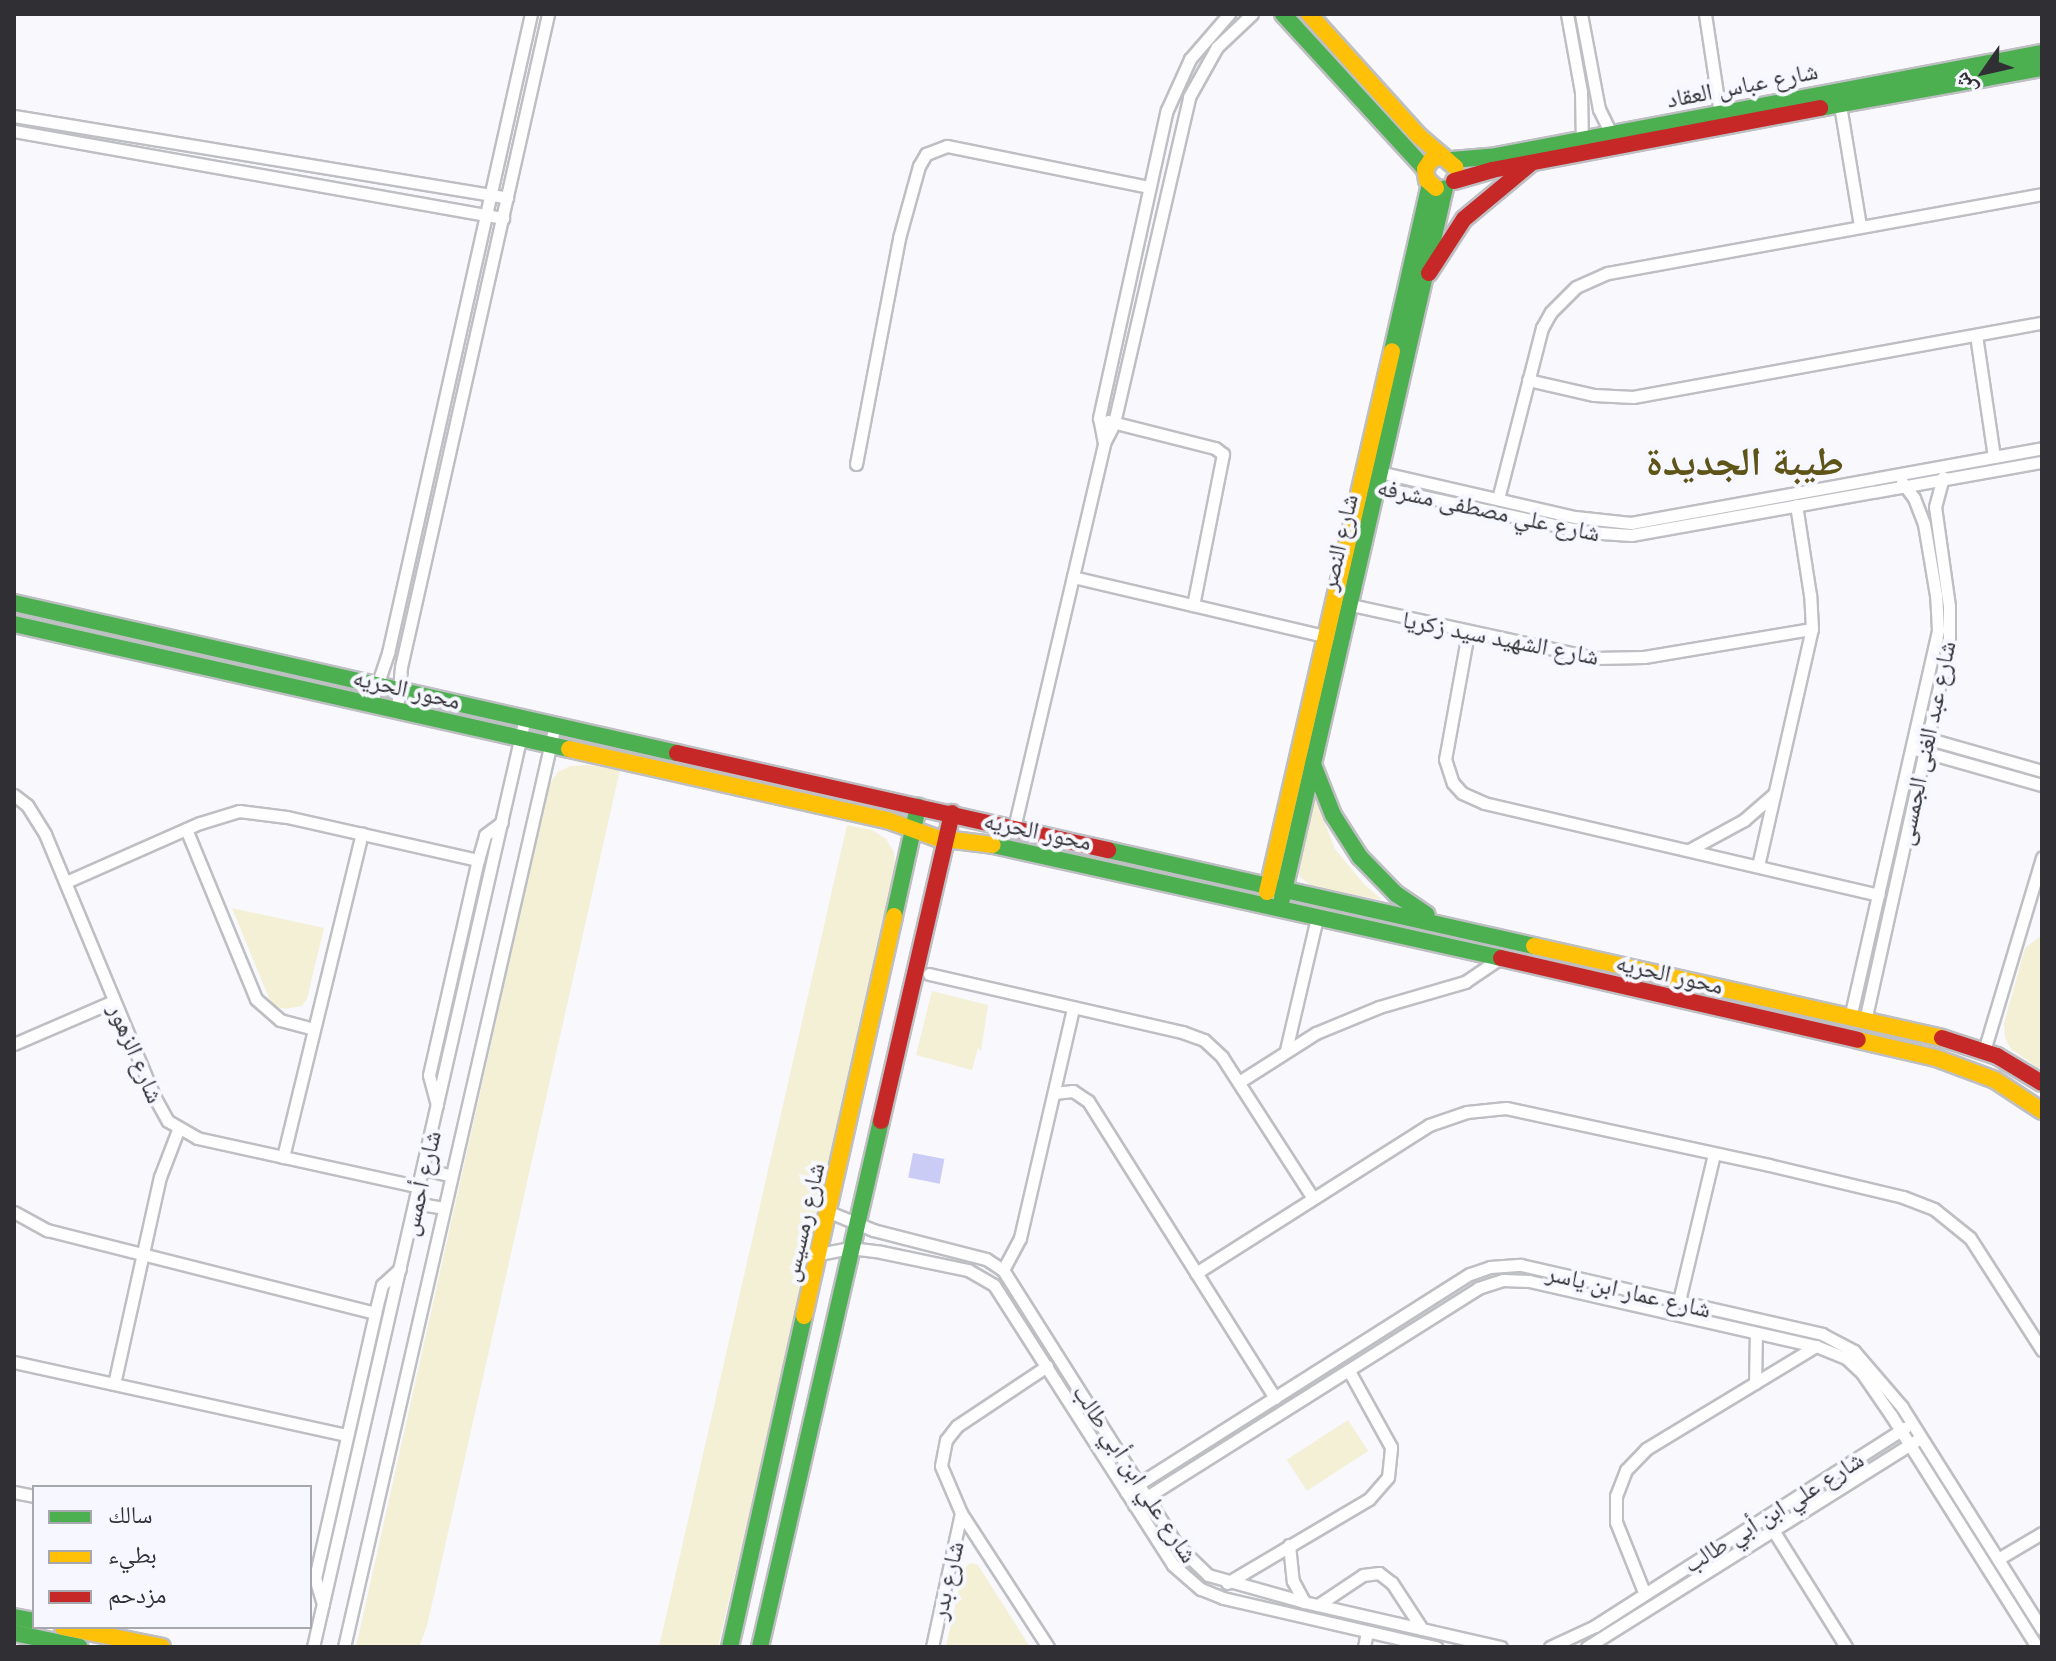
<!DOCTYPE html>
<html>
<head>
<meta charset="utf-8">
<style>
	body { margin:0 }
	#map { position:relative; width:2056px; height:1661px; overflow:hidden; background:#f8f8fd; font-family:"Noto Sans","Noto Naskh Arabic",sans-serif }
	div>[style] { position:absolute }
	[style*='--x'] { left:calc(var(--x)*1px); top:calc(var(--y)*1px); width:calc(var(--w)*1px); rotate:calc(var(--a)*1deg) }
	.green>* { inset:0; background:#f4f0d6; transform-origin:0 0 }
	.water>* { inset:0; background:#caccf5; transform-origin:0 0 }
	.roads { filter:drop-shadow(2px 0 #bebfc3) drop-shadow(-2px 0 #bebfc3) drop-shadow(0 2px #bebfc3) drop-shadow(0 -2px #bebfc3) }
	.street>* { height:11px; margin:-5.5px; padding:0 5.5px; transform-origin:5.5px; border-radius:5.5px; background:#fefeff }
	.fast>* { height:16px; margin:-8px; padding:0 8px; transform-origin:8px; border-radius:8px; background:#4caf50 }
	.slow>* { height:16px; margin:-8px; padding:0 8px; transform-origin:8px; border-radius:8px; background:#ffc107 }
	.jam>* { height:16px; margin:-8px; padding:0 8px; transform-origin:8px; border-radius:8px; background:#c62828 }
	span { translate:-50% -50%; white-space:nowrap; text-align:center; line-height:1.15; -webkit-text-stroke:8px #f6f7ff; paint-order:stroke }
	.street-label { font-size:24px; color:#303034 }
	.town-label { font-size:40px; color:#5e5417; font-weight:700 }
	.frame { position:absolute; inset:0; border:16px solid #303034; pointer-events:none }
	.legend { position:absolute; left:32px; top:1485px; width:280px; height:144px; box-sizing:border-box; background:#f6f7ff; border:2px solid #a7a7ae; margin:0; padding:10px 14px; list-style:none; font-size:24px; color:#303034 }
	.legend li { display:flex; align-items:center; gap:16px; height:40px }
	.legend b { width:40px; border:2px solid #a7a7ae }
	.north { position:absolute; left:1944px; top:32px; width:80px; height:80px; -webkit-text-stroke:6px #f6f7ff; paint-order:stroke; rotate:236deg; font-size:22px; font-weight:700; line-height:32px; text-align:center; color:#303034 }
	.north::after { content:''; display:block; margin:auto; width:28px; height:36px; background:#303034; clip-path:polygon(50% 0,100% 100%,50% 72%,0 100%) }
</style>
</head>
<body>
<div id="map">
	<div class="green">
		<i style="clip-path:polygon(589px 765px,620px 770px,427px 1626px,419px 1647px,356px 1647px,549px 785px,558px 772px,570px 766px)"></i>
		<i style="clip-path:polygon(1312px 789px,1335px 849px,1364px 884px,1382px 900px,1313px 887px,1300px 877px,1294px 863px)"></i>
		<i style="clip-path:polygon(847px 825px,872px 830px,886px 839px,894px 852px,896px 872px,884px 937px,718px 1647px,659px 1647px)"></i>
		<i style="clip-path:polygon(232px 908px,324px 928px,307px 999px,302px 1006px,285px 1009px,275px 1006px,269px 998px)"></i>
		<i style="clip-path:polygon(2042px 935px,2042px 1071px,2011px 1049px,2005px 1038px,2004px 1023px,2025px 948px)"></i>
		<i style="clip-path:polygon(932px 991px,988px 1005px,981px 1051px,978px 1048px,972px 1070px,916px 1055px)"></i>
		<i style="left:1348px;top:1420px;width:37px;height:73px;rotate:57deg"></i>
		<i style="clip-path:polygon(970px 1563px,978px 1565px,1030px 1647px,946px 1647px,963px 1570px)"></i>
	</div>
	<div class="water">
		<i style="left:913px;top:1153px;width:32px;height:25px;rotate:11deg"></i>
	</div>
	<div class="roads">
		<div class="street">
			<i style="--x:1567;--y:14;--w:79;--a:79.8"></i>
			<i style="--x:1581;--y:92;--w:52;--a:88.9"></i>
			<i style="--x:1581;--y:14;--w:97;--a:79.3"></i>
			<i style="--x:1599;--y:109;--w:32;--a:64"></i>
			<i style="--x:1705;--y:14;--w:100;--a:81.4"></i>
			<i style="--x:1839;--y:99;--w:129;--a:80.6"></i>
			<i style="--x:14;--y:116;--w:500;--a:9.4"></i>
			<i style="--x:14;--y:131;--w:497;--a:10.1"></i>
			<i style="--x:1976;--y:335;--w:123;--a:81.6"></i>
			<i style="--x:1528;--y:380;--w:68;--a:12.8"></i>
			<i style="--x:1594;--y:395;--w:39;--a:3"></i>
			<i style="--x:1633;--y:397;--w:416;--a:-10.3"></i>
			<i style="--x:1108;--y:421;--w:110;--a:14.2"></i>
			<i style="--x:1215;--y:448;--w:10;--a:37"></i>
			<i style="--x:1223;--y:454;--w:154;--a:101.2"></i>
			<i style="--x:1104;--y:443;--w:25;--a:-101"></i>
			<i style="--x:1099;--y:418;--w:315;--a:-77.6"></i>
			<i style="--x:1167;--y:110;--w:56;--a:-65.7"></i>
			<i style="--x:1190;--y:59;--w:60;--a:-49.1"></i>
			<i style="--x:856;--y:464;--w:230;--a:-79.2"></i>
			<i style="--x:899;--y:238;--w:75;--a:-74.5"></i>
			<i style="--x:919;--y:166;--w:14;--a:-60"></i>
			<i style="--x:926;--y:154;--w:22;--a:-21"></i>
			<i style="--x:947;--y:146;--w:206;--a:11.5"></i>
			<i style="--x:1375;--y:471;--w:205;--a:13"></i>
			<i style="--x:1575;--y:517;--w:56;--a:6.1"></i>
			<i style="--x:1631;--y:523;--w:418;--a:-10.3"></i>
			<i style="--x:1371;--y:485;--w:221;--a:12.3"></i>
			<i style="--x:1587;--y:532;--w:44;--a:3.9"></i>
			<i style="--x:1631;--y:535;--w:417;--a:-10.1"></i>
			<i style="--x:1498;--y:499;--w:177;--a:-75.6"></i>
			<i style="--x:1542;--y:328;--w:18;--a:-61"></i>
			<i style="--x:1551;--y:312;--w:35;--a:-45"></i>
			<i style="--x:1576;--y:287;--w:35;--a:-24"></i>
			<i style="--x:1608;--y:273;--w:441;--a:-10.3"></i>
			<i style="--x:1073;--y:577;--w:263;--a:13.2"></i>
			<i style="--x:1342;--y:603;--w:259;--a:12.3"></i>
			<i style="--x:1595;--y:658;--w:49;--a:-1.2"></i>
			<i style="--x:1644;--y:657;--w:170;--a:-9.5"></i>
			<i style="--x:1468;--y:633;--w:128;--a:100.3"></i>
			<i style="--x:1445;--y:759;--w:25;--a:72"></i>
			<i style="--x:1453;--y:783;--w:13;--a:48"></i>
			<i style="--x:1462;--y:793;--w:24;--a:24"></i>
			<i style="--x:1484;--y:803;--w:405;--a:13.1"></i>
			<i style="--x:371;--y:704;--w:54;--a:-71.6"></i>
			<i style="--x:388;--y:653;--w:655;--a:-77.39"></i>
			<i style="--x:397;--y:710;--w:43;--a:-84.7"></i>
			<i style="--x:401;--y:667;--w:669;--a:-77.31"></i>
			<i style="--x:1919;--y:736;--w:128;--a:15.9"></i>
			<i style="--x:1918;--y:750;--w:129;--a:15.8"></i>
			<i style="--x:14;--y:795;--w:16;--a:38"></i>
			<i style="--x:27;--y:805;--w:34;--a:58"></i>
			<i style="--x:45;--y:834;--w:286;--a:67.4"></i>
			<i style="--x:155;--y:1098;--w:26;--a:61"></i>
			<i style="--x:168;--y:1121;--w:34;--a:30"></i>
			<i style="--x:197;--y:1138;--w:227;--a:12.4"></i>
			<i style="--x:1014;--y:828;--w:395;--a:-76.8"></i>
			<i style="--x:1104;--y:443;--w:22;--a:-63"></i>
			<i style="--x:1114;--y:423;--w:335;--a:-77"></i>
			<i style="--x:1189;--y:97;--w:57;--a:-60.8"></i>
			<i style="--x:1217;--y:47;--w:48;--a:-43.3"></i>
			<i style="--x:186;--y:829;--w:184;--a:67.6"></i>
			<i style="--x:256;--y:999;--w:32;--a:41"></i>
			<i style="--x:280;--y:1020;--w:35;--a:15"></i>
			<i style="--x:1689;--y:850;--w:63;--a:-28.6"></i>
			<i style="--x:1744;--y:820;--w:40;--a:-41"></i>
			<i style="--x:1758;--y:866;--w:243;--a:-77.2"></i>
			<i style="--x:1812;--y:629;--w:34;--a:-93"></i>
			<i style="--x:1810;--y:595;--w:91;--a:-98.8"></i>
			<i style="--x:66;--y:882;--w:146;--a:-23.8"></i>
			<i style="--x:200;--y:823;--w:41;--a:-17.1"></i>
			<i style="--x:239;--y:811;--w:48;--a:7.1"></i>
			<i style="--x:287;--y:817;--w:196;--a:12.7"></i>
			<i style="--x:929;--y:974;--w:260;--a:12.9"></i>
			<i style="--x:1182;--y:1032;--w:23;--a:20"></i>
			<i style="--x:1204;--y:1040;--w:25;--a:43"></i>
			<i style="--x:1222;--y:1057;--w:168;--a:57.2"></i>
			<i style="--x:1850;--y:1018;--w:398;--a:-77.2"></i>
			<i style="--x:1938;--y:630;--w:35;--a:-93"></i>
			<i style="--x:1936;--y:595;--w:72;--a:-99.6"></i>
			<i style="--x:1924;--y:524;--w:28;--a:-111"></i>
			<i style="--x:1914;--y:498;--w:20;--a:-127"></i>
			<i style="--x:1865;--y:1021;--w:389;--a:-77.5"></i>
			<i style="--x:1949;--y:641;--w:35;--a:-90"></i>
			<i style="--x:1949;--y:606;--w:100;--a:-98"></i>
			<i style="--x:1935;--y:507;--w:31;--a:-75"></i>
			<i style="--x:14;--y:1044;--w:109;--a:-23.3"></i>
			<i style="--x:1286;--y:1050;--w:136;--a:-76.8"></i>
			<i style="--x:1984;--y:1051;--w:202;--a:-73.3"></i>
			<i style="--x:1239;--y:1082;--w:91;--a:-32.5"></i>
			<i style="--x:1316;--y:1033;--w:68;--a:-22.4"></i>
			<i style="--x:1379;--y:1007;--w:90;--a:-16.2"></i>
			<i style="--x:1465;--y:982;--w:41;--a:-34.1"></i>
			<i style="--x:1054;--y:1093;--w:19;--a:-6"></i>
			<i style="--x:1073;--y:1091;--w:18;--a:34"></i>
			<i style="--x:1088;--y:1101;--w:351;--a:57.8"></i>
			<i style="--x:437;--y:1105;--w:31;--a:-105"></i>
			<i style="--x:429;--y:1075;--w:221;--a:-77.2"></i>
			<i style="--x:478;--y:860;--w:26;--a:-74"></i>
			<i style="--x:485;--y:835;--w:21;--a:-37"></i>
			<i style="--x:283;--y:1157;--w:333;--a:-76.3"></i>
			<i style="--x:423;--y:1169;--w:27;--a:13"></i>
			<i style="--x:415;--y:1203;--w:27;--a:10"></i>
			<i style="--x:14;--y:1212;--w:38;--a:29"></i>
			<i style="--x:47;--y:1230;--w:338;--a:14.2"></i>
			<i style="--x:829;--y:1212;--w:48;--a:22.2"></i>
			<i style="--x:873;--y:1230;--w:117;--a:14.4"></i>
			<i style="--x:986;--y:1259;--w:20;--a:33"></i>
			<i style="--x:1003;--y:1270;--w:325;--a:57.7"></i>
			<i style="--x:1177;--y:1545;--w:43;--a:44.1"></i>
			<i style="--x:1208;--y:1575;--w:100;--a:15.7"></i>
			<i style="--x:1304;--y:1602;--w:202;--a:12.9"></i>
			<i style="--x:819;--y:1254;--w:32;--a:-11"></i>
			<i style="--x:850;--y:1248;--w:31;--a:7"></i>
			<i style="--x:881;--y:1252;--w:89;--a:11.7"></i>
			<i style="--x:968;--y:1270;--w:30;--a:30"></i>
			<i style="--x:994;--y:1285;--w:332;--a:57.4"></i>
			<i style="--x:1173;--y:1565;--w:37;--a:41"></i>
			<i style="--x:1201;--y:1589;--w:24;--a:22"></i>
			<i style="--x:1223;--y:1598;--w:219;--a:13"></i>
			<i style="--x:1003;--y:1270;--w:36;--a:-62"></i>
			<i style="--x:1020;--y:1238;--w:235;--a:-77"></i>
			<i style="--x:1196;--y:1273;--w:276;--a:-32.4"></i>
			<i style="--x:1429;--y:1125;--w:40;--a:-18.9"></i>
			<i style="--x:1467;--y:1112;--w:39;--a:-6"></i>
			<i style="--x:1506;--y:1108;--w:269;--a:12.2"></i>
			<i style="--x:1769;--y:1165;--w:138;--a:13.4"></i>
			<i style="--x:1903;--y:1197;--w:33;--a:21"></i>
			<i style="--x:1934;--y:1209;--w:46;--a:38.9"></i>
			<i style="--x:1970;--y:1238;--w:133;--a:57.3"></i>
			<i style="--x:1679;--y:1301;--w:151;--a:-76.6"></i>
			<i style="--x:14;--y:1362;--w:341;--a:12.4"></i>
			<i style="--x:1047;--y:1366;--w:108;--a:146.3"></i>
			<i style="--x:957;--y:1426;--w:18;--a:128"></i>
			<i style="--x:946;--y:1440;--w:26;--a:101"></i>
			<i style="--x:941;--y:1466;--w:51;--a:66.9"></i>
			<i style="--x:961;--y:1513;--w:160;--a:57"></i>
			<i style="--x:1755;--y:1383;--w:50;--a:-88.9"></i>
			<i style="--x:114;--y:1384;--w:212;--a:-77.5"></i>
			<i style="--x:160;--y:1177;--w:50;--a:-69"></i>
			<i style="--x:14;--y:1492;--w:20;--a:11"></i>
			<i style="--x:1126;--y:1492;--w:407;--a:-32.4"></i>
			<i style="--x:1470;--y:1274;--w:21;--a:-19"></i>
			<i style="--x:1490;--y:1267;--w:31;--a:-4"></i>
			<i style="--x:1521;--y:1265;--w:309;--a:12.9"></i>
			<i style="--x:1822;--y:1334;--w:36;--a:28"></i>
			<i style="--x:1854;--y:1351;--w:74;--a:49.4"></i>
			<i style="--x:1902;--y:1407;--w:262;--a:57.8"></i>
			<i style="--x:1134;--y:1505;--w:407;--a:-32.2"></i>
			<i style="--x:1478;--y:1288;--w:26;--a:-18"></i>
			<i style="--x:1503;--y:1280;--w:26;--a:2"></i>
			<i style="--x:1529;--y:1281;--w:294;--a:12.8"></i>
			<i style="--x:1816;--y:1346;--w:32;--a:22"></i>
			<i style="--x:1846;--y:1358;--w:22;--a:43"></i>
			<i style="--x:1862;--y:1373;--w:51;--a:55.4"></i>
			<i style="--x:1891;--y:1415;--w:274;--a:57.8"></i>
			<i style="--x:1773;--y:1530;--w:138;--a:58"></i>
			<i style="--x:1289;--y:1545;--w:36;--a:84"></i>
			<i style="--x:1293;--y:1581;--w:24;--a:62"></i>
			<i style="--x:1998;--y:1559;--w:51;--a:-30.6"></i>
			<i style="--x:1227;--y:1583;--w:165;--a:-30.6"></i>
			<i style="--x:1369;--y:1499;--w:29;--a:-49"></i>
			<i style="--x:1388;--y:1477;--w:30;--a:-84"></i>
			<i style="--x:1391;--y:1447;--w:87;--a:-118.9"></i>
			<i style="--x:1644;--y:1592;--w:75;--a:-111.8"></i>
			<i style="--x:1616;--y:1522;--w:26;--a:-90"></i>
			<i style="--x:1616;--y:1496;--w:28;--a:-69"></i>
			<i style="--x:1626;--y:1470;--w:29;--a:-46"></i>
			<i style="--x:1646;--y:1449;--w:199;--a:-31.2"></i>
			<i style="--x:323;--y:1604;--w:27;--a:-107"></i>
			<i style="--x:315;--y:1578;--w:272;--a:-77.2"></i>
			<i style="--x:375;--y:1313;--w:29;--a:-76"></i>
			<i style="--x:382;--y:1285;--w:24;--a:-42"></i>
			<i style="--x:1318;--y:1605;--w:54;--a:-33.7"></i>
			<i style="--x:1363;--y:1575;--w:16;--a:-7"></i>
			<i style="--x:1379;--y:1573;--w:16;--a:38"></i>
			<i style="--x:1392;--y:1583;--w:55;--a:56.9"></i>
			<i style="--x:313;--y:1647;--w:953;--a:-77.15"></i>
			<i style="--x:344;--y:1647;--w:946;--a:-77.11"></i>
			<i style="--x:932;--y:1647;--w:137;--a:-77.8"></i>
			<i style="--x:1364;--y:1647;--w:15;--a:-79"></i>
			<i style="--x:1550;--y:1647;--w:50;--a:-25"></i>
			<i style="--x:1595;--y:1626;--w:368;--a:-32.6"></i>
			<i style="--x:1587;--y:1647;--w:388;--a:-32.1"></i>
		</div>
		<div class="fast">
			<i style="--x:1283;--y:14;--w:210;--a:47.5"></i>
			<i style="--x:1820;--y:108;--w:226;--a:-10.2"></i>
			<i style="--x:1452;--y:160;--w:38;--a:-5"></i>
			<i style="--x:1490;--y:157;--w:562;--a:-10.67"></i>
			<i style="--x:1392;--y:351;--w:171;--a:-77.2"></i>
			<i style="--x:14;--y:603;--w:680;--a:12.75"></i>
			<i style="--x:14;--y:624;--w:569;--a:12.69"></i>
			<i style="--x:1312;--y:762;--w:57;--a:68.4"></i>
			<i style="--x:1333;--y:815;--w:50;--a:57.3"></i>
			<i style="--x:1360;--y:857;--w:52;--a:45.8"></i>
			<i style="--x:1396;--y:894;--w:37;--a:34"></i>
			<i style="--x:993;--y:845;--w:520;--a:12.54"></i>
			<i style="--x:1108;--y:850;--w:437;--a:12.7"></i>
			<i style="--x:1282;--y:899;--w:729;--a:-77.09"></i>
			<i style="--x:894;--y:916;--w:112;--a:-77.6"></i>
			<i style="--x:14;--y:1617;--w:20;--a:11"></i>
			<i style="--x:14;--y:1633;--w:67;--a:12"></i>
			<i style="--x:730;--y:1647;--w:339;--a:-77.4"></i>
			<i style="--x:760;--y:1647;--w:540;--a:-77.05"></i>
		</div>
		<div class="slow">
			<i style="--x:1309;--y:14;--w:164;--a:48"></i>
			<i style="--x:1419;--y:136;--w:48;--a:40.7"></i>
			<i style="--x:1436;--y:188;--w:12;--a:-138"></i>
			<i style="--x:1427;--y:180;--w:11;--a:-100"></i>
			<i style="--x:1425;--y:169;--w:11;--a:-56"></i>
			<i style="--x:1431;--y:160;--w:12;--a:-20"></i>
			<i style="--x:569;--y:749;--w:326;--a:12.6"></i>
			<i style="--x:887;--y:820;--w:53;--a:19.8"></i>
			<i style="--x:937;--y:838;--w:56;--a:7.1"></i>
			<i style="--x:1267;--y:892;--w:555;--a:-76.99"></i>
			<i style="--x:1534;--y:946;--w:418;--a:12.7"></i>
			<i style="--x:1858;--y:1040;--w:80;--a:13"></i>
			<i style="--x:1936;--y:1058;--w:63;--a:20.4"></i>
			<i style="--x:1995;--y:1080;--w:56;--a:33.4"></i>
			<i style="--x:804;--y:1316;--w:410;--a:-77.3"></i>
			<i style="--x:63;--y:1627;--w:101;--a:11.4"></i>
		</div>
		<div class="jam">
			<i style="--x:1454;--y:181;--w:40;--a:-16"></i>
			<i style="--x:1492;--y:170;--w:334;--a:-10.7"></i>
			<i style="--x:1429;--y:273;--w:64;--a:-57.1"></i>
			<i style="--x:1464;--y:219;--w:85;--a:-39.7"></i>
			<i style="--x:677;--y:753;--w:442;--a:12.7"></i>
			<i style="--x:1501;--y:958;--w:366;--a:12.9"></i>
			<i style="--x:1942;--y:1038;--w:58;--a:18.1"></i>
			<i style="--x:1997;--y:1056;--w:52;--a:31"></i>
			<i style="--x:881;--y:1121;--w:316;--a:-77"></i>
		</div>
	</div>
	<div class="street-label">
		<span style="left:1742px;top:84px;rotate:-11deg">شارع عباس العقاد</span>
		<span style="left:1489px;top:509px;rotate:12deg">شارع علي مصطفى مشرفه</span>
		<span style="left:1338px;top:542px;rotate:-77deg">شارع النصر</span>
		<span style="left:1501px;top:637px;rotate:11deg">شارع الشهيد سيد زكريا</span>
		<span style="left:407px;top:688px;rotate:13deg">محور الحريه</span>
		<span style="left:1925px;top:743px;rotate:-78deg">شارع عبد الغنى الجمسى</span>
		<span style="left:1038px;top:830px;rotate:12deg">محور الحريه</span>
		<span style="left:1670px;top:973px;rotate:13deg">محور الحريه</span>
		<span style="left:137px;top:1053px;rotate:67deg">شارع الزهور</span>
		<span style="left:420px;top:1183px;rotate:-77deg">شارع أحمس</span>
		<span style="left:802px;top:1222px;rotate:-77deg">شارع رمسيس</span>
		<span style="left:1629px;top:1290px;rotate:13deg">شارع عمار ابن ياسر</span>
		<span style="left:1136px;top:1473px;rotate:57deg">شارع علي ابن أبي طالب</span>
		<span style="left:1773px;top:1511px;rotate:-32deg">شارع علي ابن أبي طالب</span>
		<span style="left:946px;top:1580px;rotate:-77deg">شارع بدر</span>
	</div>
	<div class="town-label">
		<span style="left:1745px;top:460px">طيبة الجديدة</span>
	</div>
	<div class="frame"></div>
	<ul class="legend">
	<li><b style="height:10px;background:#4caf50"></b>سالك</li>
	<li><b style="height:10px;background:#ffc107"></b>بطيء</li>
	<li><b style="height:10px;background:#c62828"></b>مزدحم</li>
	</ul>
	<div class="north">ش</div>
</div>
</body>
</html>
